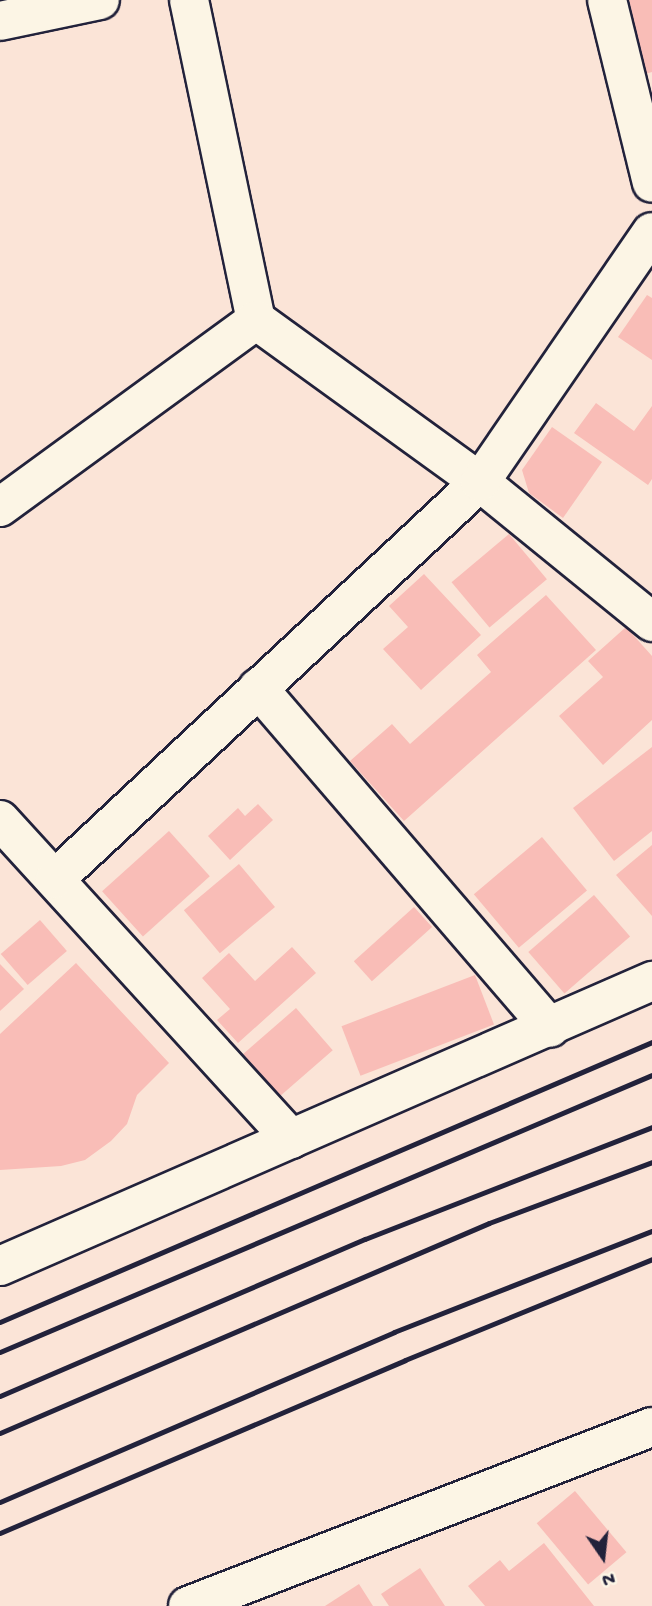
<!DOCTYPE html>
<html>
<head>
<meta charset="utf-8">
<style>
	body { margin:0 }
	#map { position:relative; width:652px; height:1606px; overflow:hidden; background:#fbe4d7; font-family:"Gochi Hand",sans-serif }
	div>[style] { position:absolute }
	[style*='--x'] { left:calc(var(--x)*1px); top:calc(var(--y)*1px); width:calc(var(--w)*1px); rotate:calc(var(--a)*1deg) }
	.building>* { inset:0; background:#f9bdb7; transform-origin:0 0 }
	.roads { filter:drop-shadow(2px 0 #22223b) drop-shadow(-2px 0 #22223b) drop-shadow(0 2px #22223b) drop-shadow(0 -2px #22223b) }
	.minor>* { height:38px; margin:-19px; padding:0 19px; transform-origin:19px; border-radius:19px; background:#fcf5e5 }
	.rail>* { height:5px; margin:-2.5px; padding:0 2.5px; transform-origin:2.5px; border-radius:2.5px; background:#22223b }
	span { translate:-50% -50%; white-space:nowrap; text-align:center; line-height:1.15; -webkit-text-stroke:5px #fcf5e5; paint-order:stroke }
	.north { position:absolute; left:568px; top:1522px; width:70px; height:70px; -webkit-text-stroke:5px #fcf5e5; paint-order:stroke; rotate:166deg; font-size:19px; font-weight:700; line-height:28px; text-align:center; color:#22223b }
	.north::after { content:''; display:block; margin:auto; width:24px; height:32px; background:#22223b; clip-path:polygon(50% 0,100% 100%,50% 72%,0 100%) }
</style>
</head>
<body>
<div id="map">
	<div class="building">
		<i style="clip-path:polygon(629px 0,652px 0,652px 72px,645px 74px)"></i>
		<i style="clip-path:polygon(647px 295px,652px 298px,652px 360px,618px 337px)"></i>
		<i style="clip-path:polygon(596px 403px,634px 431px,652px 406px,652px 479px,648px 485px,574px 433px)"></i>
		<i style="clip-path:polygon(552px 427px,602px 462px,563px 518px,529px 493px,522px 470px)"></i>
		<i style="left:509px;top:534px;width:59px;height:75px;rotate:50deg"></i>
		<i style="clip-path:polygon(424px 574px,481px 635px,421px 690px,383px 649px,408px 627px,389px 606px)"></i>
		<i style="clip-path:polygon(546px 595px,596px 650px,404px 821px,350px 761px,392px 724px,410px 744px,491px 672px,477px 655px)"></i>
		<i style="clip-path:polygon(626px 627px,652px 656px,652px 720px,603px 765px,559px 716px,603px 677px,588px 661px)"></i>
		<i style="clip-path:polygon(652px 747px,652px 831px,614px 861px,573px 808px)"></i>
		<i style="clip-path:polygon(258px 804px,273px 820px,230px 860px,208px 836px,238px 808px,245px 816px)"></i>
		<i style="left:169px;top:831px;width:61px;height:90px;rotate:48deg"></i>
		<i style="left:542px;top:837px;width:70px;height:89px;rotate:50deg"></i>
		<i style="clip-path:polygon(652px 845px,652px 916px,616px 875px)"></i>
		<i style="left:239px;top:864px;width:56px;height:72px;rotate:50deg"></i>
		<i style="left:594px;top:895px;width:55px;height:87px;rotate:49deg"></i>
		<i style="left:414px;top:907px;width:27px;height:81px;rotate:48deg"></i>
		<i style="left:40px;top:920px;width:41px;height:52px;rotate:49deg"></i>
		<i style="clip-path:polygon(292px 947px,316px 973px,238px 1043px,217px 1020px,230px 1009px,202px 978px,229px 953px,255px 981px)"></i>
		<i style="clip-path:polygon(76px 963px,169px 1063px,137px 1095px,127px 1124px,111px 1141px,85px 1160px,61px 1166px,0 1170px,0 1034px)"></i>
		<i style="clip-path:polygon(0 964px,24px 989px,0 1011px)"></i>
		<i style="left:475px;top:975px;width:53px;height:143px;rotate:69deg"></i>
		<i style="left:296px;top:1008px;width:56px;height:70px;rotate:49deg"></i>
		<i style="left:575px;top:1491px;width:80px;height:50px;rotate:50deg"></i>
		<i style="clip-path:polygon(544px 1543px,594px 1606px,485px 1606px,468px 1586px,500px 1560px,509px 1571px)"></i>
		<i style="clip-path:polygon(420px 1568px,445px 1606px,389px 1606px,381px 1594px)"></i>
		<i style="clip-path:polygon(359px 1584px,373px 1606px,325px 1606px)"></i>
	</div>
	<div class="roads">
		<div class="minor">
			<i style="--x:189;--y:0;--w:327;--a:78.2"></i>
			<i style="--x:256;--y:320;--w:276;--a:35.9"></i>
			<i style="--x:480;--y:482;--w:222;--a:39.1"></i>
			<i style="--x:607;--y:0;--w:188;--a:76.2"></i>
			<i style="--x:0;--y:21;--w:102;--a:-11.9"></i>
			<i style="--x:0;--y:507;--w:317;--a:-36.1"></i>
			<i style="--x:258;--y:688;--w:448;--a:49.3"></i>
			<i style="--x:0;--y:820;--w:432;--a:47.6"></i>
			<i style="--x:55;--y:879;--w:582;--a:-43.05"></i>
			<i style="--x:480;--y:482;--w:303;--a:-55.5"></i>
			<i style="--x:0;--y:1266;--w:712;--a:-23.61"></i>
			<i style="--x:188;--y:1606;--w:497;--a:-21.1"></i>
		</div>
	</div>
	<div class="rail">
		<i style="--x:0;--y:1322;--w:710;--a:-23.24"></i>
		<i style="--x:0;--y:1352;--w:708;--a:-23.02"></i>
		<i style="--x:0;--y:1396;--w:397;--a:-23.3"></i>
		<i style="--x:365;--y:1239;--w:308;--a:-21.3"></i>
		<i style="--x:0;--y:1433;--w:532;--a:-23.24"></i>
		<i style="--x:489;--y:1223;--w:174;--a:-20.5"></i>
		<i style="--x:0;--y:1502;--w:429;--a:-23.3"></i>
		<i style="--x:394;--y:1332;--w:277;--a:-21.4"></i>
		<i style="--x:0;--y:1533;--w:440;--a:-23.1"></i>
		<i style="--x:405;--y:1360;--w:267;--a:-22.2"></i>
	</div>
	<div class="north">N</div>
</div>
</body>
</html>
